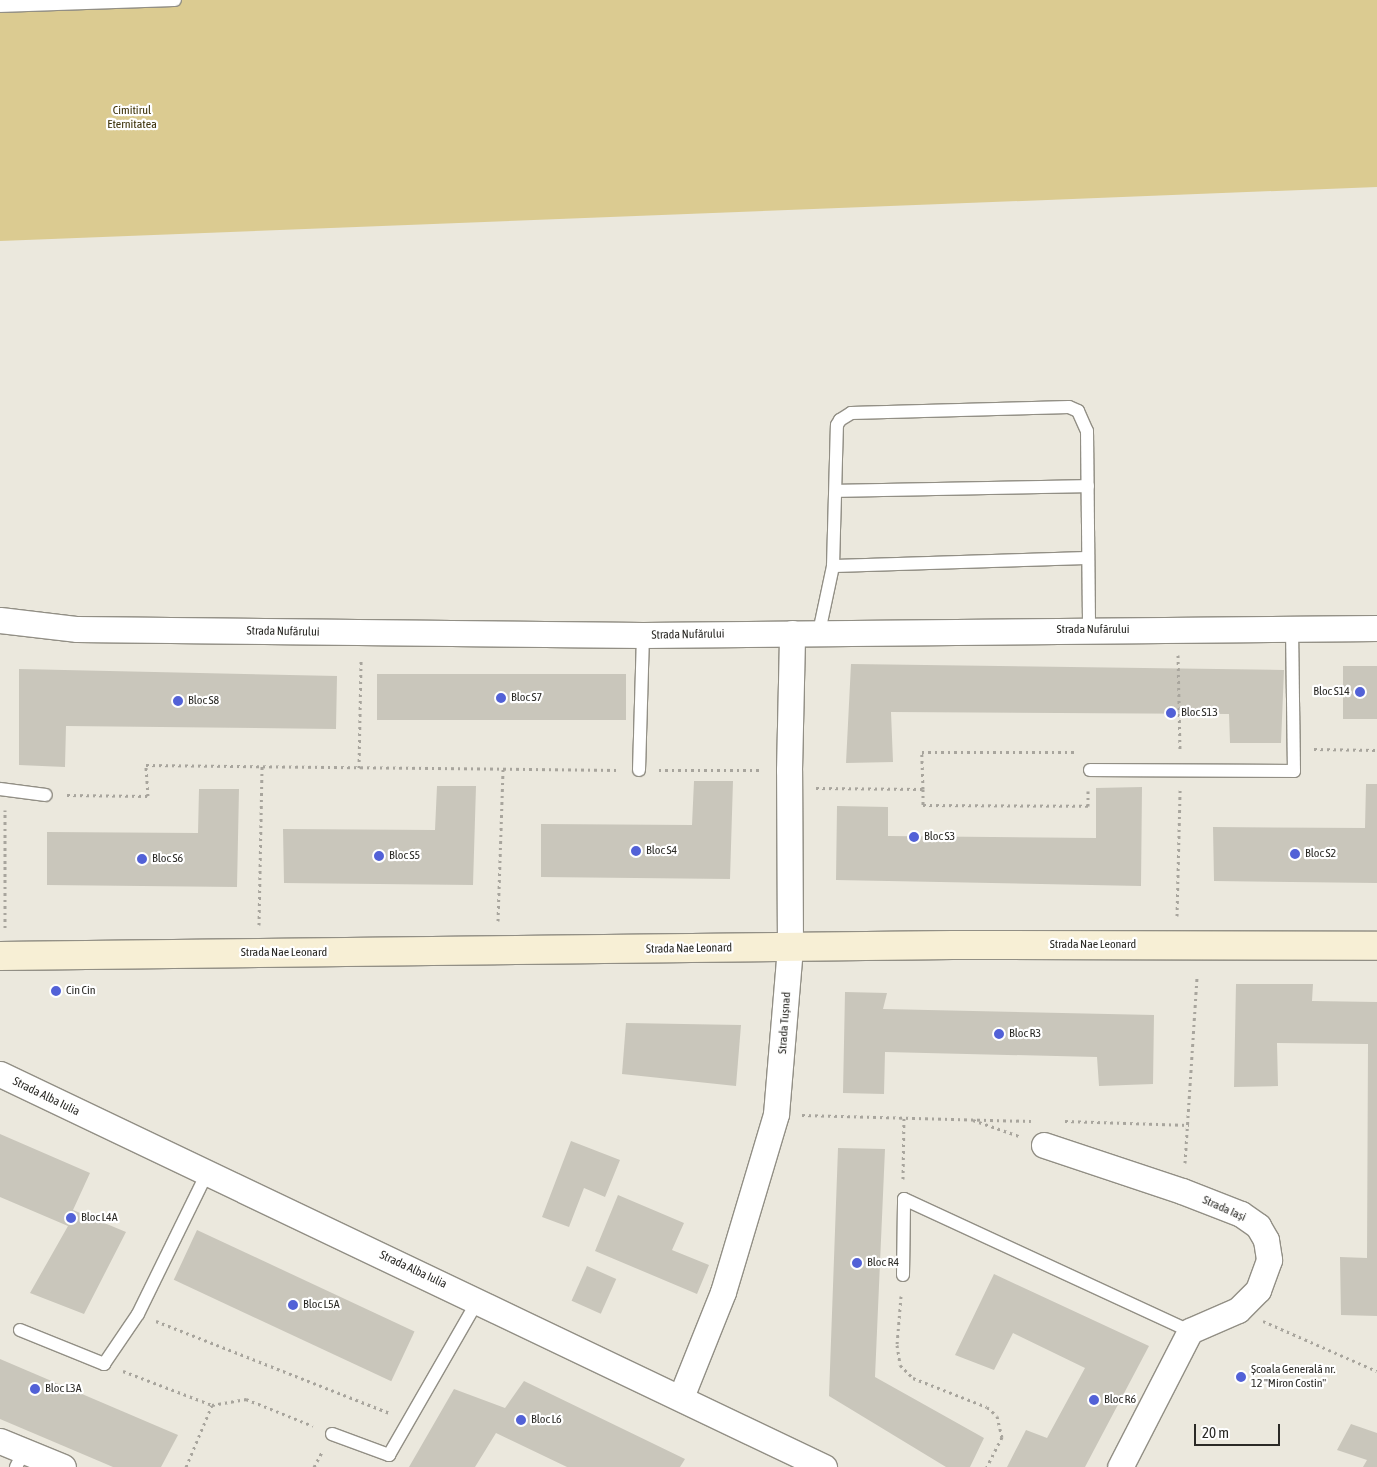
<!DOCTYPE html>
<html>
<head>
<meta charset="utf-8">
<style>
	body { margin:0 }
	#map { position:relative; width:1377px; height:1467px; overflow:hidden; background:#ebe8dd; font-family:"Asap Condensed",sans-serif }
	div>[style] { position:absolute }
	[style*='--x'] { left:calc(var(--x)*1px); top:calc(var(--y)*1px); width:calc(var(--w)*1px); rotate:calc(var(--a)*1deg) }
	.green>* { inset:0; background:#dbcb91 }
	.building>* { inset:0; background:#c9c6bb; transform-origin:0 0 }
	.path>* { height:3px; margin-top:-1.5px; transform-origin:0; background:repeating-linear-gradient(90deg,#a8a59d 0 2.5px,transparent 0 6.5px) }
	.roads { filter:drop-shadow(1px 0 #928f85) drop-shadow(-1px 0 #928f85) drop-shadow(0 1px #928f85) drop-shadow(0 -1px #928f85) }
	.lane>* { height:12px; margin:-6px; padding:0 6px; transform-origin:6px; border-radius:6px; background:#fff }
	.street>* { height:25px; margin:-12.5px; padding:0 12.5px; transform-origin:12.5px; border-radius:12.5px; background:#fff }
	.secondary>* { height:28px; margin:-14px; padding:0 14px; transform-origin:14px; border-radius:14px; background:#f7efd5 }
	.dots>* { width:14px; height:14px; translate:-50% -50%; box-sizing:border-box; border:2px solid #fff; border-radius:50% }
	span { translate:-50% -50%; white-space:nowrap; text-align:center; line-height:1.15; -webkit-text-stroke:4.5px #fff; paint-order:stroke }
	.park-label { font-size:12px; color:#3b3007 }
	.street-label { font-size:12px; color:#2b2a26 }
	.poi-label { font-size:12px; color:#2b2a26 }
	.right { translate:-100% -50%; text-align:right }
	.left { translate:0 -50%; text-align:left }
	.scale { position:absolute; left:1194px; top:1424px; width:86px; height:22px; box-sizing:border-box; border:2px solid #2b2a26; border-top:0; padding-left:6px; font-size:15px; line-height:18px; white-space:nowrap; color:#2b2a26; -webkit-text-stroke:4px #fff; paint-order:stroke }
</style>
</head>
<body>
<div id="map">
	<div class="green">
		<i style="clip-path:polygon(0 0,1377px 0,1377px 187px,0 241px)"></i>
	</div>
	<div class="building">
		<i style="clip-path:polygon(851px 664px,1284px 670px,1281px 743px,1230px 743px,1229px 714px,891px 712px,893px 762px,846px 763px)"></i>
		<i style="left:1343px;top:666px;width:34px;height:53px"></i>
		<i style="clip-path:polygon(19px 669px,337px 676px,336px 729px,66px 726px,65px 767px,19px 765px)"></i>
		<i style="left:377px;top:674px;width:249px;height:46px"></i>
		<i style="clip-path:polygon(694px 781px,733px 781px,730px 879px,541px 877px,541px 824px,692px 825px)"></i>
		<i style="clip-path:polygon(1366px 784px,1377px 784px,1377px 883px,1214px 881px,1213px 827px,1365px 828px)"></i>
		<i style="clip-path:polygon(437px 786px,476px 786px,473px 885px,284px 883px,283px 829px,435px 830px)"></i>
		<i style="clip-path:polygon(1142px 787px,1141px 886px,836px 880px,837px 806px,888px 807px,888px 836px,1096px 838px,1096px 788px)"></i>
		<i style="clip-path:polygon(199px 789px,239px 789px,237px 887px,47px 885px,47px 832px,198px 833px)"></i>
		<i style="clip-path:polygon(1236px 984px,1313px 984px,1312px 1001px,1377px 1002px,1377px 1316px,1341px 1315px,1340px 1257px,1367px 1258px,1368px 1044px,1277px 1043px,1278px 1086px,1234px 1087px)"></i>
		<i style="clip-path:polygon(845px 992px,887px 993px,883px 1009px,1154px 1015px,1153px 1084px,1099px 1086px,1097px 1057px,885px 1052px,884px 1094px,843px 1093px)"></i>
		<i style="clip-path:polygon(626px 1023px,741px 1025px,736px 1086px,622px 1074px)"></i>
		<i style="clip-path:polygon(0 1134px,90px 1173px,73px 1210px,126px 1232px,84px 1314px,30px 1293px,68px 1226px,0 1197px)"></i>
		<i style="clip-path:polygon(571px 1141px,620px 1160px,605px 1197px,584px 1188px,569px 1227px,542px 1217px)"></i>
		<i style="clip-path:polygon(838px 1148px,885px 1149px,875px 1377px,984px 1438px,970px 1467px,946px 1467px,829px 1396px)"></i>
		<i style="clip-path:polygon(618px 1195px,684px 1223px,672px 1250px,709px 1265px,697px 1294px,595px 1251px)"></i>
		<i style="left:197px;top:1230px;width:240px;height:55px;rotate:25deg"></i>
		<i style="left:587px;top:1266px;width:32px;height:38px;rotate:24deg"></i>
		<i style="clip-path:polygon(994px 1274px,1149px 1346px,1085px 1467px,1007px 1467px,1026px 1430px,1047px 1438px,1085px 1368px,1013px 1333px,994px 1370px,955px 1355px)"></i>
		<i style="clip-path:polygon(0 1359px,178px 1435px,161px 1467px,113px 1467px,0 1419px)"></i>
		<i style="clip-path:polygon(524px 1381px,685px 1459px,680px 1467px,567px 1467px,496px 1433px,475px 1467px,409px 1467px,454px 1389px,505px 1408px)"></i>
		<i style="clip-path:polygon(1351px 1424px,1377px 1433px,1377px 1467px,1363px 1467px,1367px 1460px,1337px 1450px)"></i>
	</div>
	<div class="path">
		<i style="--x:1178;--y:655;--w:94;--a:88.8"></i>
		<i style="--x:1314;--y:749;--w:63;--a:0.9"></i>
		<i style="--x:359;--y:768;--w:109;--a:-88.9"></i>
		<i style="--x:659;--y:770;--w:104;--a:0"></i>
		<i style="--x:816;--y:788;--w:107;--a:0.5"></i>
		<i style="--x:923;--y:789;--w:37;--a:-92"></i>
		<i style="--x:922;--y:752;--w:155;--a:0"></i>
		<i style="--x:923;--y:789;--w:16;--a:90"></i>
		<i style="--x:923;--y:805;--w:165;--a:0.3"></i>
		<i style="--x:1088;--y:806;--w:15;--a:-90"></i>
		<i style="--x:67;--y:795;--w:81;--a:0.7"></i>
		<i style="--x:148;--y:796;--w:31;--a:-94"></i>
		<i style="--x:146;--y:765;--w:472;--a:0.6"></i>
		<i style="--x:1177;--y:916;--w:126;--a:-88.6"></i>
		<i style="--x:498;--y:921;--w:152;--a:-88.1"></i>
		<i style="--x:259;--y:925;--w:159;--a:-88.9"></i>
		<i style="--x:5;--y:928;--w:118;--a:-90"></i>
		<i style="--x:802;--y:1115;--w:229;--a:1.5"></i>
		<i style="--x:973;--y:1120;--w:49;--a:19.2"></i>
		<i style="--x:1065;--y:1121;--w:124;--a:1.8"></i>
		<i style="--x:1185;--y:1163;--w:188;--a:-86.3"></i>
		<i style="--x:903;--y:1179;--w:61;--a:-89.1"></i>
		<i style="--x:901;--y:1296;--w:49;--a:94.7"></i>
		<i style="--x:897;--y:1345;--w:20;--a:81"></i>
		<i style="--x:900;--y:1365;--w:18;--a:45"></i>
		<i style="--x:913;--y:1378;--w:79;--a:21.4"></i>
		<i style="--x:987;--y:1407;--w:13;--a:42"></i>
		<i style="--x:997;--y:1416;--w:22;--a:77"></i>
		<i style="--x:1002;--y:1437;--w:34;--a:117"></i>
		<i style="--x:156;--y:1321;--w:251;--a:21.5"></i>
		<i style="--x:1263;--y:1321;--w:124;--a:23.7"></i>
		<i style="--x:123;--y:1371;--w:95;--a:20.9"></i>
		<i style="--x:212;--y:1405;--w:35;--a:-10"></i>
		<i style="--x:246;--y:1399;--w:72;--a:21.9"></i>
		<i style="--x:186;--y:1467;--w:67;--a:-67.2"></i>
		<i style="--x:314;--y:1467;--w:17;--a:-62"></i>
	</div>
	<div class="roads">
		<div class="lane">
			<i style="--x:0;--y:6;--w:175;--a:-2"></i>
			<i style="--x:836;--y:491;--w:252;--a:-1.1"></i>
			<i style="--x:833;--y:566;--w:255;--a:-1.8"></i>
			<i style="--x:819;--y:632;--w:67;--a:-78"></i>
			<i style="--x:833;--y:566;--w:141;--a:-88.4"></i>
			<i style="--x:837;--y:425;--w:6;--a:-59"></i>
			<i style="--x:840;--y:420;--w:13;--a:-32"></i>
			<i style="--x:851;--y:413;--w:218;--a:-1.6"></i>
			<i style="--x:1069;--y:407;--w:10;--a:24"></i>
			<i style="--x:1078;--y:411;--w:22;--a:66"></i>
			<i style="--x:1087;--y:431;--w:199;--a:89.4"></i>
			<i style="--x:639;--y:770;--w:135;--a:-88.3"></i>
			<i style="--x:1090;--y:770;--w:204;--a:0.3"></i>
			<i style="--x:1294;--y:771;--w:141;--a:-90.8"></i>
			<i style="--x:0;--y:789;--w:46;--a:7.4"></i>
			<i style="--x:903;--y:1275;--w:76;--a:-89.2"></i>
			<i style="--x:904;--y:1199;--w:315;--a:24.8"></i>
			<i style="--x:20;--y:1330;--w:91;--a:22"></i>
			<i style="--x:104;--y:1364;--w:60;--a:-55.8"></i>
			<i style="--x:138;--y:1314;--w:155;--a:-63.9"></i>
			<i style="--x:332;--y:1434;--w:61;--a:20.2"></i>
			<i style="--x:389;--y:1455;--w:179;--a:-60.1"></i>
			<i style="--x:16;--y:1467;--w:18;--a:-63"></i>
		</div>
		<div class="street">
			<i style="--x:0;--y:620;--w:78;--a:6.7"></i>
			<i style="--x:77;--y:629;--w:566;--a:0.61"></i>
			<i style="--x:643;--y:635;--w:734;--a:-0.55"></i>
			<i style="--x:0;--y:1074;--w:913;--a:25.5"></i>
			<i style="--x:1044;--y:1145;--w:145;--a:18.4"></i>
			<i style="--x:1182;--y:1191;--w:63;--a:21.3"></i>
			<i style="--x:1241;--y:1214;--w:21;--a:35"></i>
			<i style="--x:1258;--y:1226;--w:16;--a:60"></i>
			<i style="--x:1266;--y:1240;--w:20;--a:81"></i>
			<i style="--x:1269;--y:1260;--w:32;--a:110"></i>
			<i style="--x:1258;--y:1290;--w:28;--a:135"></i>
			<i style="--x:1238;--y:1310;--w:52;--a:156.4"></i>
			<i style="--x:1190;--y:1331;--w:153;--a:117.2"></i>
			<i style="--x:681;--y:1397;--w:113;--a:-68.2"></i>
			<i style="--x:723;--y:1292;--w:186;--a:-73.4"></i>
			<i style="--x:776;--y:1114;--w:168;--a:-85.2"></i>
			<i style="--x:790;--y:947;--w:177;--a:-90.3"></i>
			<i style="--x:789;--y:770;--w:137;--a:-88.7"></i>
			<i style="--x:0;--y:1441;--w:68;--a:22.4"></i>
		</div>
		<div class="secondary">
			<i style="--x:0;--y:956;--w:953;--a:-0.66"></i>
			<i style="--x:953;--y:945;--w:424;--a:0.1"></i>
		</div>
	</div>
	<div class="dots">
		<i style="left:1360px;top:692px;background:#5261d7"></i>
		<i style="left:501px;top:698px;background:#5261d7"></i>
		<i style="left:178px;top:701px;background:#5261d7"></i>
		<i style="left:1171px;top:713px;background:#5261d7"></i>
		<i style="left:914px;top:837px;background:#5261d7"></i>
		<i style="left:636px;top:851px;background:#5261d7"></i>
		<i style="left:1295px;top:854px;background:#5261d7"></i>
		<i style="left:379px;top:856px;background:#5261d7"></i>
		<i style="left:142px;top:859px;background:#5261d7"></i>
		<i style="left:56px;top:991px;background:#5261d7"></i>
		<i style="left:999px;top:1034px;background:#5261d7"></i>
		<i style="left:71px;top:1218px;background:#5261d7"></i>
		<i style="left:857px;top:1263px;background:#5261d7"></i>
		<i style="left:293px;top:1305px;background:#5261d7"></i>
		<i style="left:1241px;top:1377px;background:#5261d7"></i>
		<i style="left:35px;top:1389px;background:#5261d7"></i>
		<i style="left:1094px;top:1400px;background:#5261d7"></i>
		<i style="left:521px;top:1420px;background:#5261d7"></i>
	</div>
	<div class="park-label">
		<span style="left:132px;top:118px">Cimitirul<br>Eternitatea</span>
	</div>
	<div class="street-label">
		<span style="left:1093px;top:630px">Strada Nufărului</span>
		<span style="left:283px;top:632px;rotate:1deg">Strada Nufărului</span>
		<span style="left:688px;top:635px;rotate:-1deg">Strada Nufărului</span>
		<span style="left:1093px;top:945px">Strada Nae Leonard</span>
		<span style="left:689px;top:949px;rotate:-1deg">Strada Nae Leonard</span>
		<span style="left:284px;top:953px">Strada Nae Leonard</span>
		<span style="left:785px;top:1023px;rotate:-86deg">Strada Tușnad</span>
		<span style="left:46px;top:1097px;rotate:26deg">Strada Alba Iulia</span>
		<span style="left:1224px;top:1209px;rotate:24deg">Strada Iași</span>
		<span style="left:413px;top:1270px;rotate:25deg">Strada Alba Iulia</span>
	</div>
	<div class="poi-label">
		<span class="right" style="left:1350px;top:692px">Bloc S14</span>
		<span class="left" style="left:511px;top:698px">Bloc S7</span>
		<span class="left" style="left:188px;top:701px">Bloc S8</span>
		<span class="left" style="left:1181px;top:713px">Bloc S13</span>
		<span class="left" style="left:924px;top:837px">Bloc S3</span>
		<span class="left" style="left:646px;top:851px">Bloc S4</span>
		<span class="left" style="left:1305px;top:854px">Bloc S2</span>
		<span class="left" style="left:389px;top:856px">Bloc S5</span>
		<span class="left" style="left:152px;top:859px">Bloc S6</span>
		<span class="left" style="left:66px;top:991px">Cin Cin</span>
		<span class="left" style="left:1009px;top:1034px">Bloc R3</span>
		<span class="left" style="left:81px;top:1218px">Bloc L4A</span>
		<span class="left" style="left:867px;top:1263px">Bloc R4</span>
		<span class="left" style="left:303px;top:1305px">Bloc L5A</span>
		<span class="left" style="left:1251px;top:1377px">Școala Generală nr.<br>12 "Miron Costin"</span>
		<span class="left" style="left:45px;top:1389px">Bloc L3A</span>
		<span class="left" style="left:1104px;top:1400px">Bloc R6</span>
		<span class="left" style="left:531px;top:1420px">Bloc L6</span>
	</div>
	<div class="scale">20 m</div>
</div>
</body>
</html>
